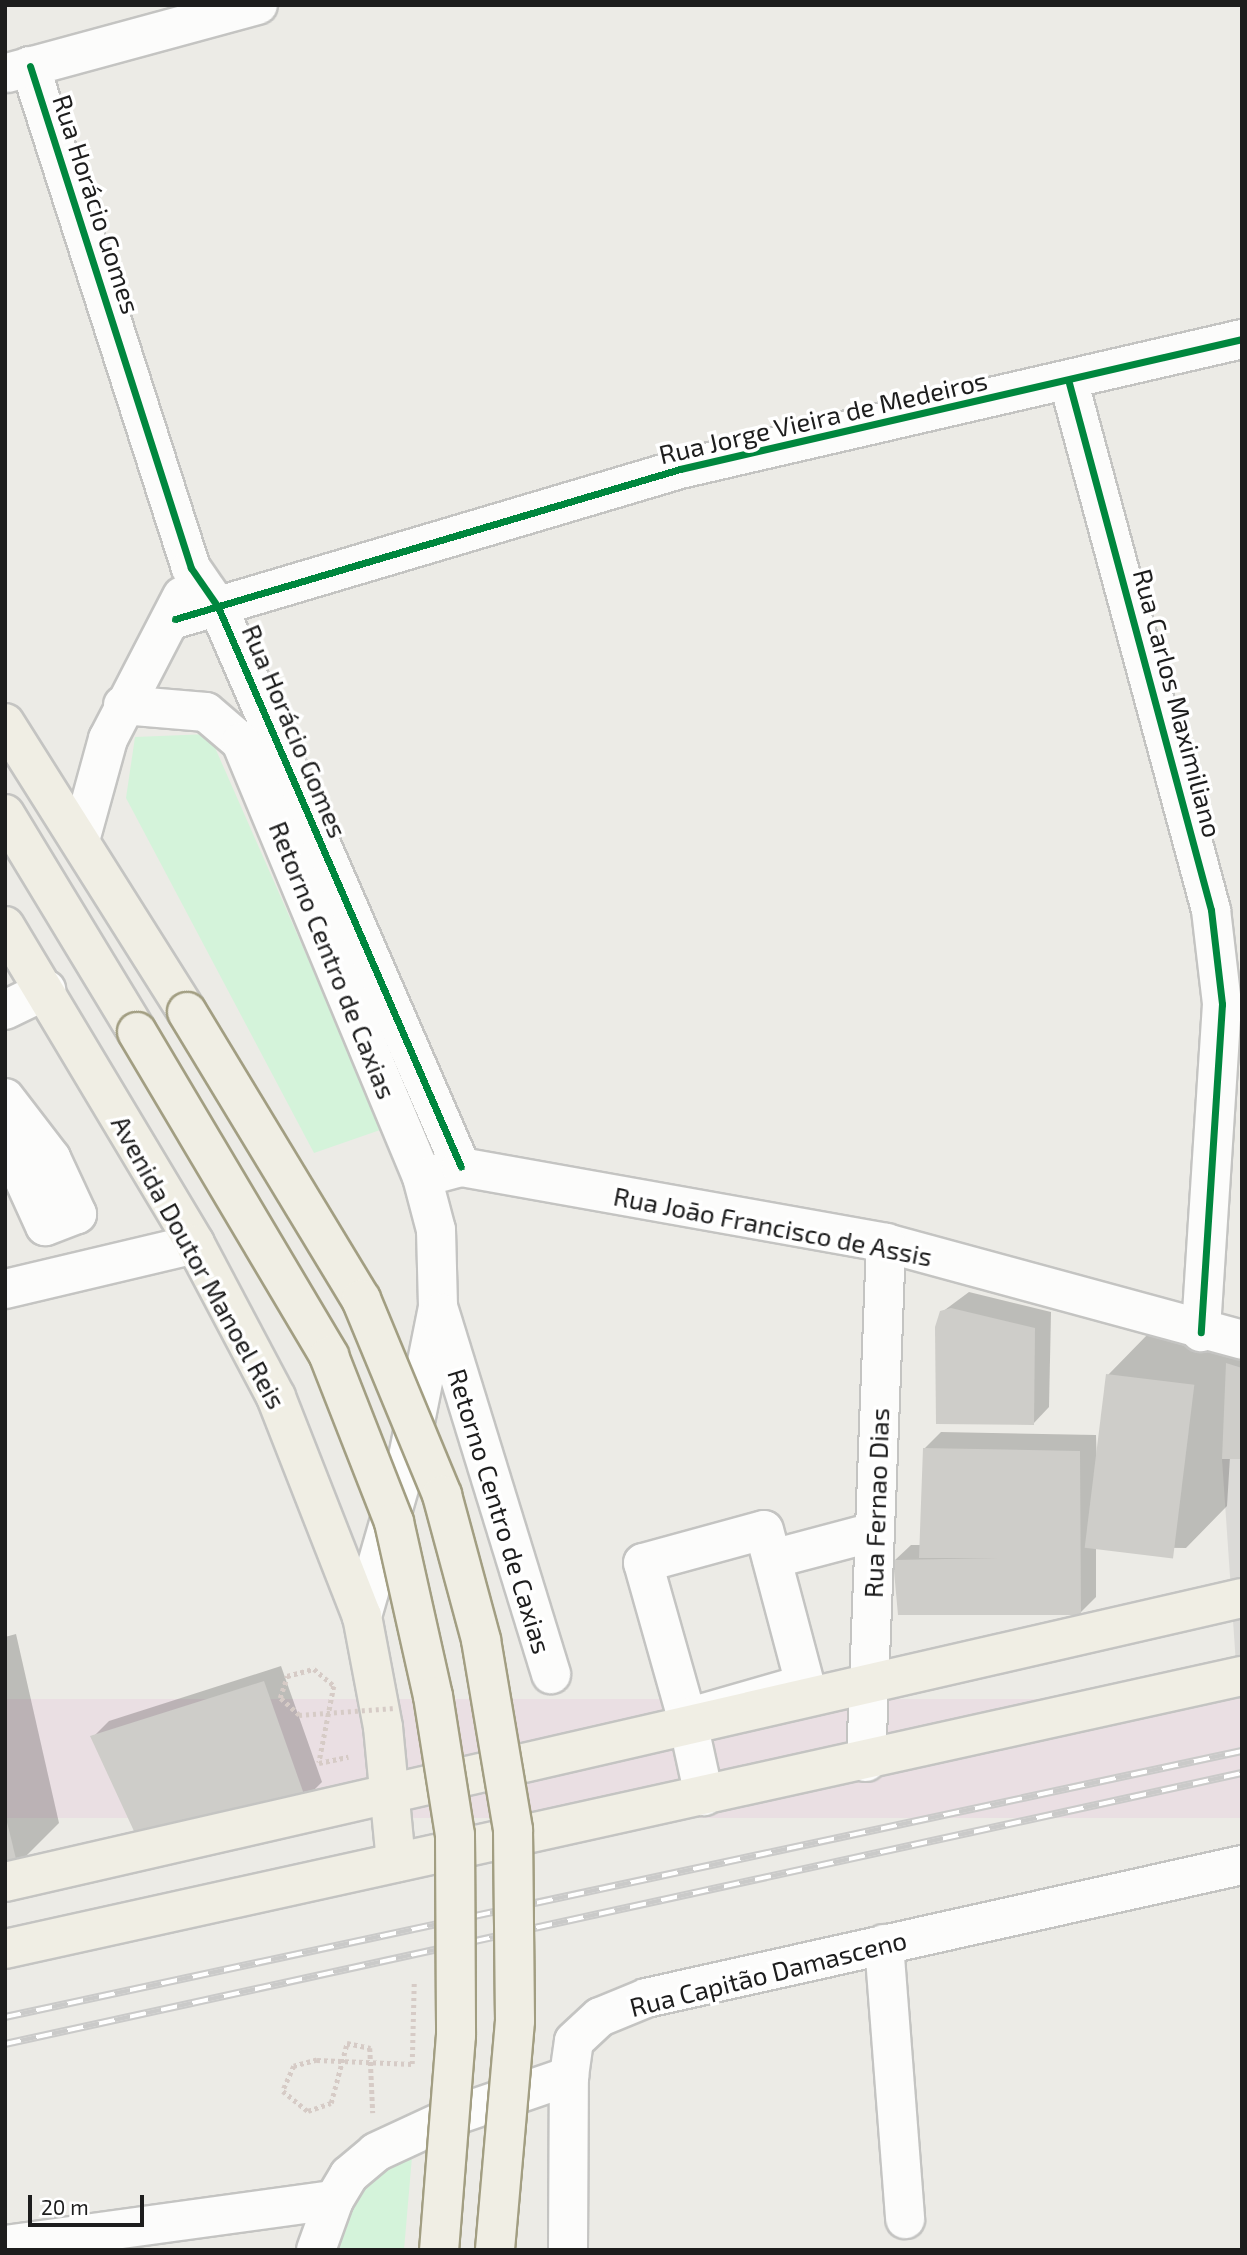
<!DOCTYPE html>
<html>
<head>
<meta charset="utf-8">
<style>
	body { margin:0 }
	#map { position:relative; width:1247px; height:2255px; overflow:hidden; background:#ecebe6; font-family:"Exo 2",sans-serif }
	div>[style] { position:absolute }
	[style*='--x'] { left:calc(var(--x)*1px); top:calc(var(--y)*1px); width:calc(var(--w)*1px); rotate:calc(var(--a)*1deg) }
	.residential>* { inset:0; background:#dbdad7 }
	.industrial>* { inset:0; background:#eadfe3; transform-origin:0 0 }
	.park>* { inset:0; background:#d4f3da }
	.shadow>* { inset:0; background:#0003 }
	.building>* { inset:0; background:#cecdc9; transform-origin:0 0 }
	.path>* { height:4.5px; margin-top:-2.25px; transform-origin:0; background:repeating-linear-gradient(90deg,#d6cbc6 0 3.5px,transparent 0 7px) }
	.roads { filter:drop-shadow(2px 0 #c4c4c2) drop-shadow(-2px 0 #c4c4c2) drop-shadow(0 2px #c4c4c2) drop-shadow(0 -2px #c4c4c2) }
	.minor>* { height:38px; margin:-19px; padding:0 19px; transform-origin:19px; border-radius:19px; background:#fcfcfb }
	.major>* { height:38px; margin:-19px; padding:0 19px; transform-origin:19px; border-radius:19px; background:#f0eee4 }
	.rail>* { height:8px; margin-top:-4px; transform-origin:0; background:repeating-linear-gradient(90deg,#fff 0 16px,#cacac9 0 32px); box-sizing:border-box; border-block:2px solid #cacac9 }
	.path-bridge>* { height:4.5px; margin-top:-2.25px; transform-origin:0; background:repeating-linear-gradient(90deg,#d6cbc6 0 3.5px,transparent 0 7px) }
	.bridges { filter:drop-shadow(2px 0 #a29e82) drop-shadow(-2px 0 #a29e82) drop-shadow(0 2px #a29e82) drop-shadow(0 -2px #a29e82) }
	.major-bridge>* { height:38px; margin:-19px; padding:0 19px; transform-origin:19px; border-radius:19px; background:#f0eee4 }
	.cycleway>* { height:7px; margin:-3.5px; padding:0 3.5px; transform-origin:3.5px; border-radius:3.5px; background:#00873e }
	span { translate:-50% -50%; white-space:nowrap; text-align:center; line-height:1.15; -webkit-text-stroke:7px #fff; paint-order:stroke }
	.street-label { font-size:26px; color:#1d1d1d }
	.frame { position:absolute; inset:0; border:7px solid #1d1d1d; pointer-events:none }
	.scale { position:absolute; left:28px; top:2195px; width:116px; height:32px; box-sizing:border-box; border:4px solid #1d1d1d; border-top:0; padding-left:9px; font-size:21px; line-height:24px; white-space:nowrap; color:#1d1d1d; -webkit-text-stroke:5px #fff; paint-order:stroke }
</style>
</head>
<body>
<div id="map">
	<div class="residential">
		<i style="clip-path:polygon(1242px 1453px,1242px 1752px,1222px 1459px)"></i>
	</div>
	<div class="industrial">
		<i style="left:1242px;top:1699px;width:119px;height:1267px;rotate:90deg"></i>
	</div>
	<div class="park">
		<i style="clip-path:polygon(209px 734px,383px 1129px,314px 1153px,126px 798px,135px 737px)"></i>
		<i style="clip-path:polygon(413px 2145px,404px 2250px,329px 2250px,352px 2197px)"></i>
	</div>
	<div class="shadow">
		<i style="clip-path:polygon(969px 1292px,1051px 1312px,1049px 1407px,1033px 1424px,942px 1312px)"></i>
		<i style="clip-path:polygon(1149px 1333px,1242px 1349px,1242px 1457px,1230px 1457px,1227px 1506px,1186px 1548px,1096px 1547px,1096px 1597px,1080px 1613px,894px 1561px,911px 1545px,921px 1545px,925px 1448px,941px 1432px,1096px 1435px,1099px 1535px,1108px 1375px)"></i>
		<i style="clip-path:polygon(16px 1634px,59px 1823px,17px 1865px,5px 1868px,5px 1637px)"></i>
		<i style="clip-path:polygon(281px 1666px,322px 1782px,306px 1798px,93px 1737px,109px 1721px)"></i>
	</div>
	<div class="building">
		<i style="clip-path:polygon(951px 1308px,1035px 1328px,1034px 1425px,936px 1424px,935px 1327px,940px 1311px)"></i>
		<i style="clip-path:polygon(1226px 1363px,1242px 1368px,1242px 1459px,1222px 1459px)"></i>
		<i style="left:1106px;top:1374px;width:89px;height:175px;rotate:7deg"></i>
		<i style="clip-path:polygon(923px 1448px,1080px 1451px,1081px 1615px,898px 1615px,893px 1560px,999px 1558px,919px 1558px)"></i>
		<i style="clip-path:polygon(264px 1681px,306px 1800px,139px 1842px,90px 1736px)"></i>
		<i style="clip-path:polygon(5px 1814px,18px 1867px,5px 1869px)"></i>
	</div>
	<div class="path">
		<i style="--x:299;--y:1715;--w:25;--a:-138"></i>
		<i style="--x:280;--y:1698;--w:23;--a:-72"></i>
		<i style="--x:287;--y:1676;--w:28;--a:-15"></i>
		<i style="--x:314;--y:1669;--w:26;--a:40"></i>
		<i style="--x:334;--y:1686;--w:78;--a:101"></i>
		<i style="--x:319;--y:1763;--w:30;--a:-12"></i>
		<i style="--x:317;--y:2060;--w:24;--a:165"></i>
		<i style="--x:294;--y:2066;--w:27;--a:114"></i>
		<i style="--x:283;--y:2091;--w:32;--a:39"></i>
		<i style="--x:308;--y:2111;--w:24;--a:-19"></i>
		<i style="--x:331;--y:2103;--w:62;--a:-75.1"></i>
		<i style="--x:347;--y:2043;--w:24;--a:12"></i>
		<i style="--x:370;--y:2048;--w:65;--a:87.4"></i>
	</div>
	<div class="roads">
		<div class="minor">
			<i style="--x:30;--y:66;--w:527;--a:72.22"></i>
			<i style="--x:191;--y:568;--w:47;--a:55.3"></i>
			<i style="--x:218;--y:607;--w:610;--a:66.54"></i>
			<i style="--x:7;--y:73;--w:260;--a:-15.2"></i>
			<i style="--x:1069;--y:383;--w:546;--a:74.92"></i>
			<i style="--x:1211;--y:910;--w:95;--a:83.3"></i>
			<i style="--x:1222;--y:1004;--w:329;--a:93.7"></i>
			<i style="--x:175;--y:619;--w:527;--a:-16.54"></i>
			<i style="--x:680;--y:469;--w:577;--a:-13.02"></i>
			<i style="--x:123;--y:705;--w:83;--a:4.8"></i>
			<i style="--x:206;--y:712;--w:46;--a:40.6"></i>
			<i style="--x:241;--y:742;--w:471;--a:67.4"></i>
			<i style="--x:422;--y:1177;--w:55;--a:75.2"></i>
			<i style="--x:436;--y:1230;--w:77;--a:88.5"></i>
			<i style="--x:438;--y:1307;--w:153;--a:101.3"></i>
			<i style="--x:408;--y:1457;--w:166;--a:106.1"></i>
			<i style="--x:81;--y:837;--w:102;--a:-74.6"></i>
			<i style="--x:108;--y:739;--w:161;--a:-62.6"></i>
			<i style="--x:5;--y:1010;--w:46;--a:-26"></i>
			<i style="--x:5;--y:1098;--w:76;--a:52.5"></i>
			<i style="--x:51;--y:1158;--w:62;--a:65.1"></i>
			<i style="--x:77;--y:1214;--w:34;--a:159"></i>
			<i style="--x:45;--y:1226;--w:97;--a:-114.4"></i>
			<i style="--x:435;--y:1174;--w:27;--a:-15"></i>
			<i style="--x:461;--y:1167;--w:432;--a:10.1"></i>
			<i style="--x:886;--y:1243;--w:369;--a:15.2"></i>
			<i style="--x:5;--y:1289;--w:195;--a:-13.3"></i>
			<i style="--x:440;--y:1313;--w:378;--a:72.9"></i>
			<i style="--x:764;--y:1530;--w:159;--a:75.1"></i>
			<i style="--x:805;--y:1684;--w:123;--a:163.9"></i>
			<i style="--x:687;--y:1718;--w:161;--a:-105.8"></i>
			<i style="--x:643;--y:1563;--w:125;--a:-15.3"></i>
			<i style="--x:772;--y:1559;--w:106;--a:-14.8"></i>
			<i style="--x:687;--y:1718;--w:80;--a:77.7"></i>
			<i style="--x:866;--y:1762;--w:519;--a:-87.79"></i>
			<i style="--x:884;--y:1944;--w:276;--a:85.6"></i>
			<i style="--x:5;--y:2245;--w:332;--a:-7.8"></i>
			<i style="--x:316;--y:2250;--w:53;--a:-70.2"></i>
			<i style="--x:334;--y:2200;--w:29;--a:-59"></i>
			<i style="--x:349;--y:2175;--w:35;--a:-40"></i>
			<i style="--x:376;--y:2152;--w:88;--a:-24.8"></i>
			<i style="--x:456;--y:2115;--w:120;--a:-19"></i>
			<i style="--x:568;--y:2250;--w:174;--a:-89.7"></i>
			<i style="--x:569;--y:2076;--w:35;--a:-82"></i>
			<i style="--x:574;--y:2041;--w:35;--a:-43"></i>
			<i style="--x:600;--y:2017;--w:50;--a:-22.4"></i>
			<i style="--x:646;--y:1998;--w:611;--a:-12.58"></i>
		</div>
		<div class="major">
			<i style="--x:5;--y:723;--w:342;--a:57.8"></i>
			<i style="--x:5;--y:814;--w:255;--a:58.8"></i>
			<i style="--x:5;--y:926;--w:370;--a:59.1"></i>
			<i style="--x:195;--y:1244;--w:173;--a:62.1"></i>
			<i style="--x:276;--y:1397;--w:235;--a:68.6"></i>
			<i style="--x:362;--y:1616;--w:113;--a:79.3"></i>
			<i style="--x:383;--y:1727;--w:136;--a:84.5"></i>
			<i style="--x:5;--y:1882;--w:1269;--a:-12.93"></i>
			<i style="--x:5;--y:1949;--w:1267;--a:-12.45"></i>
		</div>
	</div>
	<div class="rail">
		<i style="--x:5;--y:2017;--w:1265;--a:-12.14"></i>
		<i style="--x:5;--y:2044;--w:1266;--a:-12.36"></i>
	</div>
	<div class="path-bridge">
		<i style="--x:299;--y:1715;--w:96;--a:-4.2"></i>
		<i style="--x:317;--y:2060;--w:95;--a:2.4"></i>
		<i style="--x:412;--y:2064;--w:82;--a:-88.6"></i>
	</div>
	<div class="bridges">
		<div class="major-bridge">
			<i style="--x:187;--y:1012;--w:336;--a:58.8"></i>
			<i style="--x:361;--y:1299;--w:212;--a:67.5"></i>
			<i style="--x:442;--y:1495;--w:150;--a:74.9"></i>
			<i style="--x:481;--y:1640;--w:193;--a:80.4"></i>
			<i style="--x:513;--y:1830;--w:191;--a:89.4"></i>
			<i style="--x:515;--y:2021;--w:230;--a:95"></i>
			<i style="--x:137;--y:1032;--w:377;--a:59.3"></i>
			<i style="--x:329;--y:1356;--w:178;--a:68.6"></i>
			<i style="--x:394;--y:1522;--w:178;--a:77.4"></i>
			<i style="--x:433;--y:1696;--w:141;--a:81"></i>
			<i style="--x:455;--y:1835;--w:200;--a:89.7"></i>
			<i style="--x:456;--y:2035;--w:216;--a:94.5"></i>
		</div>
	</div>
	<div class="cycleway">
		<i style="--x:30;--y:66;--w:527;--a:72.22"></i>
		<i style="--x:191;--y:568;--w:47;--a:55.3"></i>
		<i style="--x:218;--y:607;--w:610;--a:66.54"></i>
		<i style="--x:1069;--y:383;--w:546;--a:74.92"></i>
		<i style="--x:1211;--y:910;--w:95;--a:83.3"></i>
		<i style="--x:1222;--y:1004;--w:329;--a:93.7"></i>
		<i style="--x:175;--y:619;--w:527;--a:-16.54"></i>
		<i style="--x:680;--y:469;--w:577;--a:-13.02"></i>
	</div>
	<div class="street-label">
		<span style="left:97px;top:204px;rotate:72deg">Rua Horácio Gomes</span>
		<span style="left:823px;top:417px;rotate:-13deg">Rua Jorge Vieira de Medeiros</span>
		<span style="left:1178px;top:703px;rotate:75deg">Rua Carlos Maximiliano</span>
		<span style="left:295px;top:731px;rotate:67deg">Rua Horácio Gomes</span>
		<span style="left:333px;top:960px;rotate:68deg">Retorno Centro de Caxias</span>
		<span style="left:773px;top:1226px;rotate:11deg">Rua Joāo Francisco de Assis</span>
		<span style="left:199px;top:1262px;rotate:61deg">Avenida Doutor Manoel Reis</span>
		<span style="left:876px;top:1503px;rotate:-88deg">Rua Fernao Dias</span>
		<span style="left:500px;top:1511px;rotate:73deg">Retorno Centro de Caxias</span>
		<span style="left:768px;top:1973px;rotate:-14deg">Rua Capitão Damasceno</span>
	</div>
	<div class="frame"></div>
	<div class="scale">20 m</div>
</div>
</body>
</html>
